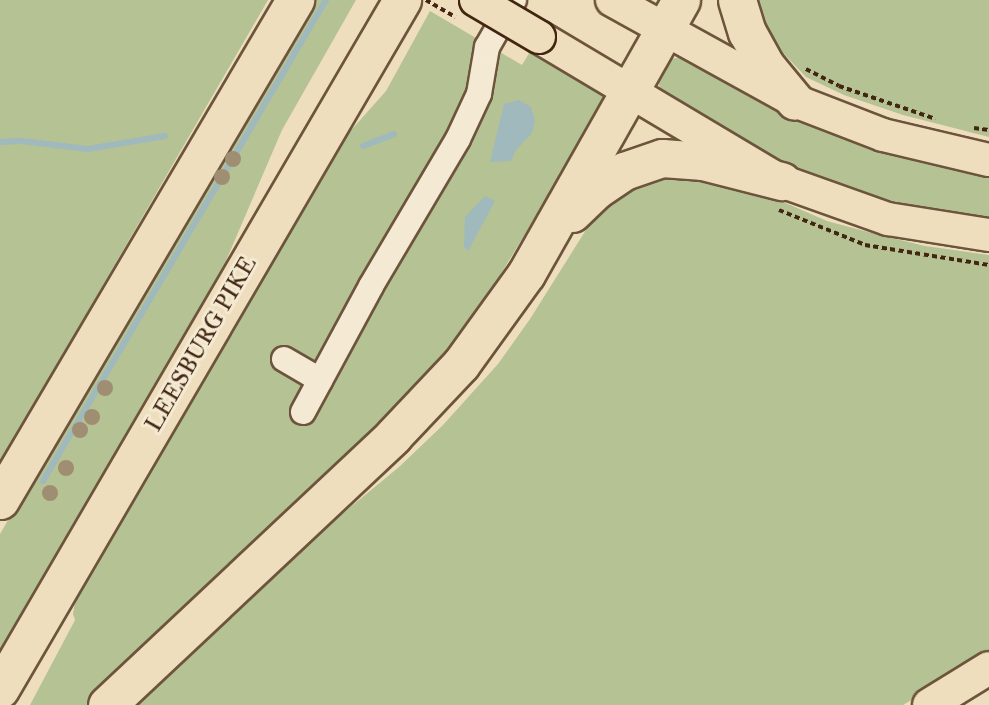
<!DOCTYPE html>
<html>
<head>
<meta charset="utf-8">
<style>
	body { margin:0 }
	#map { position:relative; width:989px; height:705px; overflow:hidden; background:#eedebd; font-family:"IM FELL Great Primer",serif }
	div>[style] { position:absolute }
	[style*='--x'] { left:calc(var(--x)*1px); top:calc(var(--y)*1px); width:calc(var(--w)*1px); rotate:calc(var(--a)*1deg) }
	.green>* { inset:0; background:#b5c294 }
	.water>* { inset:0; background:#9fb9bc }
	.stream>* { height:6px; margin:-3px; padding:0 3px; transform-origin:3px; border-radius:3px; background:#9fb9bc }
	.path>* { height:3.5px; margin-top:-1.75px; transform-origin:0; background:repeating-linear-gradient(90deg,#422611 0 5px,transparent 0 8.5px) }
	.roads { filter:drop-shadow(2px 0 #6d543c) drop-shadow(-2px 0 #6d543c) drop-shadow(0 2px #6d543c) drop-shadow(0 -2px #6d543c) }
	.minor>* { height:24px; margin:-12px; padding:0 12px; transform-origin:12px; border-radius:12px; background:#f4ead4 }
	.major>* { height:32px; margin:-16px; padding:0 16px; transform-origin:16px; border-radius:16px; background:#eedebd }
	.highway>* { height:37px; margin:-18.5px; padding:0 18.5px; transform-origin:18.5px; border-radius:18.5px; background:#eedebd }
	.path-bridge>* { height:3.5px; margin-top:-1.75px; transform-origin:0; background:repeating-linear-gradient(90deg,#422611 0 5px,transparent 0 8.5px) }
	.bridges { filter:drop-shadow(2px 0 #422611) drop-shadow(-2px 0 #422611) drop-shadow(0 2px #422611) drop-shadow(0 -2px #422611) }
	.major-bridge>* { height:32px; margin:-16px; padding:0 16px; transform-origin:16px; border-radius:16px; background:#eedebd }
	.trees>* { width:16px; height:16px; margin:-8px; border-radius:50%; background:#9f8e71 }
	span { translate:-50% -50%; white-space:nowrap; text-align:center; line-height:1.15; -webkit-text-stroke:6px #f4ead4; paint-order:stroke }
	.street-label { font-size:24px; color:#422611 }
</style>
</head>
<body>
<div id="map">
	<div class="green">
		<i style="clip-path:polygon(0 0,268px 0,0 463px)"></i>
		<i style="clip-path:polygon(312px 0,356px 0,282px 130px,213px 291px,0 656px,0 534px)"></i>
		<i style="clip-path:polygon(754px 0,989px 0,989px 137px,903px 115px,844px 95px,806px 77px,766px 35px)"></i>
		<i style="clip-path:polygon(430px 11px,522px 65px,531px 50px,609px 94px,595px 119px,480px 308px,425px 376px,276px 525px,88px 705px,30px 705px,75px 620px,73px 614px,76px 595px,346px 136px,386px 91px)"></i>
		<i style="clip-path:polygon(686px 56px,901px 155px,989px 174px,989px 223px,876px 197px,770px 157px,660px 91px,658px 76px,666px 60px)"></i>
		<i style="clip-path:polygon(675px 171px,749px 187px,827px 221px,868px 232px,925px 246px,989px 255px,989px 653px,903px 705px,129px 705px,279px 566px,399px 467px,443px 425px,498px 364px,530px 319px,596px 214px,655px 176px)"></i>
	</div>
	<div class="water">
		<i style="clip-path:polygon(519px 100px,531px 107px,535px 121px,532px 133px,516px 150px,511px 161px,490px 162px,504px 104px)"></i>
		<i style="clip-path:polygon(485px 196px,495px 201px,468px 251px,464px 247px,465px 217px)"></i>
	</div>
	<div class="stream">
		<i style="--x:0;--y:142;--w:22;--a:-3"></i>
		<i style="--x:22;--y:141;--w:66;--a:6.9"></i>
		<i style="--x:88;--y:149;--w:78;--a:-9.6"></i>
		<i style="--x:363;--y:146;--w:33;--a:-21"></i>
		<i style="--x:43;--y:481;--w:558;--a:-59.53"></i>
	</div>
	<div class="path">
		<i style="--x:806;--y:69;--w:37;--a:27"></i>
		<i style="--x:839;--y:86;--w:102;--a:18.8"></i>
		<i style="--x:974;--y:128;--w:15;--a:8"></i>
		<i style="--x:779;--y:210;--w:93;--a:22.1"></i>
		<i style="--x:865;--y:245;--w:126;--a:9.2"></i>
	</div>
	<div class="roads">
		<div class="minor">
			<i style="--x:284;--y:359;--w:42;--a:30.3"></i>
			<i style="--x:303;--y:412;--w:143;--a:-61.6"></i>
			<i style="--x:371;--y:286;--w:171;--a:-59.4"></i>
			<i style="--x:458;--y:139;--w:50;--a:-65"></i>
			<i style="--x:479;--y:94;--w:48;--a:-80.3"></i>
			<i style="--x:487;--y:47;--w:54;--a:-60.1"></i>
		</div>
		<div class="major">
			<i style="--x:612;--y:0;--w:209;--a:28.9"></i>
			<i style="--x:795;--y:101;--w:94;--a:21.1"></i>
			<i style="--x:883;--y:135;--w:109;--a:13.3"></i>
			<i style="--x:539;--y:37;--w:282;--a:30.8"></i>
			<i style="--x:781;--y:181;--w:114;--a:19.6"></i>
			<i style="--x:888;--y:219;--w:102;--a:9"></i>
			<i style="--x:929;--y:705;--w:70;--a:-31.7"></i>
		</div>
		<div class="highway">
			<i style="--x:737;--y:0;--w:34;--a:73"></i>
			<i style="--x:747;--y:32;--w:39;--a:61"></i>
			<i style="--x:766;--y:66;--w:45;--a:50.4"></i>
			<i style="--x:572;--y:213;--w:33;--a:-44"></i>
			<i style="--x:596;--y:190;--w:34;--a:-34"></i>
			<i style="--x:624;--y:171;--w:40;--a:-18.9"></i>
			<i style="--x:662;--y:158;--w:41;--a:4.2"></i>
			<i style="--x:703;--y:161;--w:81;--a:14.4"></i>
			<i style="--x:0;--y:500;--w:581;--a:-59.46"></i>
			<i style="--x:0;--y:689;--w:798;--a:-59.74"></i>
			<i style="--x:107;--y:705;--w:393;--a:-43.2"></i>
			<i style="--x:393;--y:436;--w:99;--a:-46.6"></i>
			<i style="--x:461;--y:364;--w:111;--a:-54.2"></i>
			<i style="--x:526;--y:274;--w:315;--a:-60.5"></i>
		</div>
	</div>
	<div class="path-bridge">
		<i style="--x:426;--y:0;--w:34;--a:30"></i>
	</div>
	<div class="bridges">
		<div class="major-bridge">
			<i style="--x:476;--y:0;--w:73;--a:30.4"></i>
		</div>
	</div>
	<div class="trees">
		<i style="left:233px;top:159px"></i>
		<i style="left:222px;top:177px"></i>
		<i style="left:105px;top:388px"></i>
		<i style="left:92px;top:417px"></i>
		<i style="left:80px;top:430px"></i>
		<i style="left:66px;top:468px"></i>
		<i style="left:50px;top:493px"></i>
	</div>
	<div class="street-label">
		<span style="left:201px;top:344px;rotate:-60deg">LEESBURG PIKE</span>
	</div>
</div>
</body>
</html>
